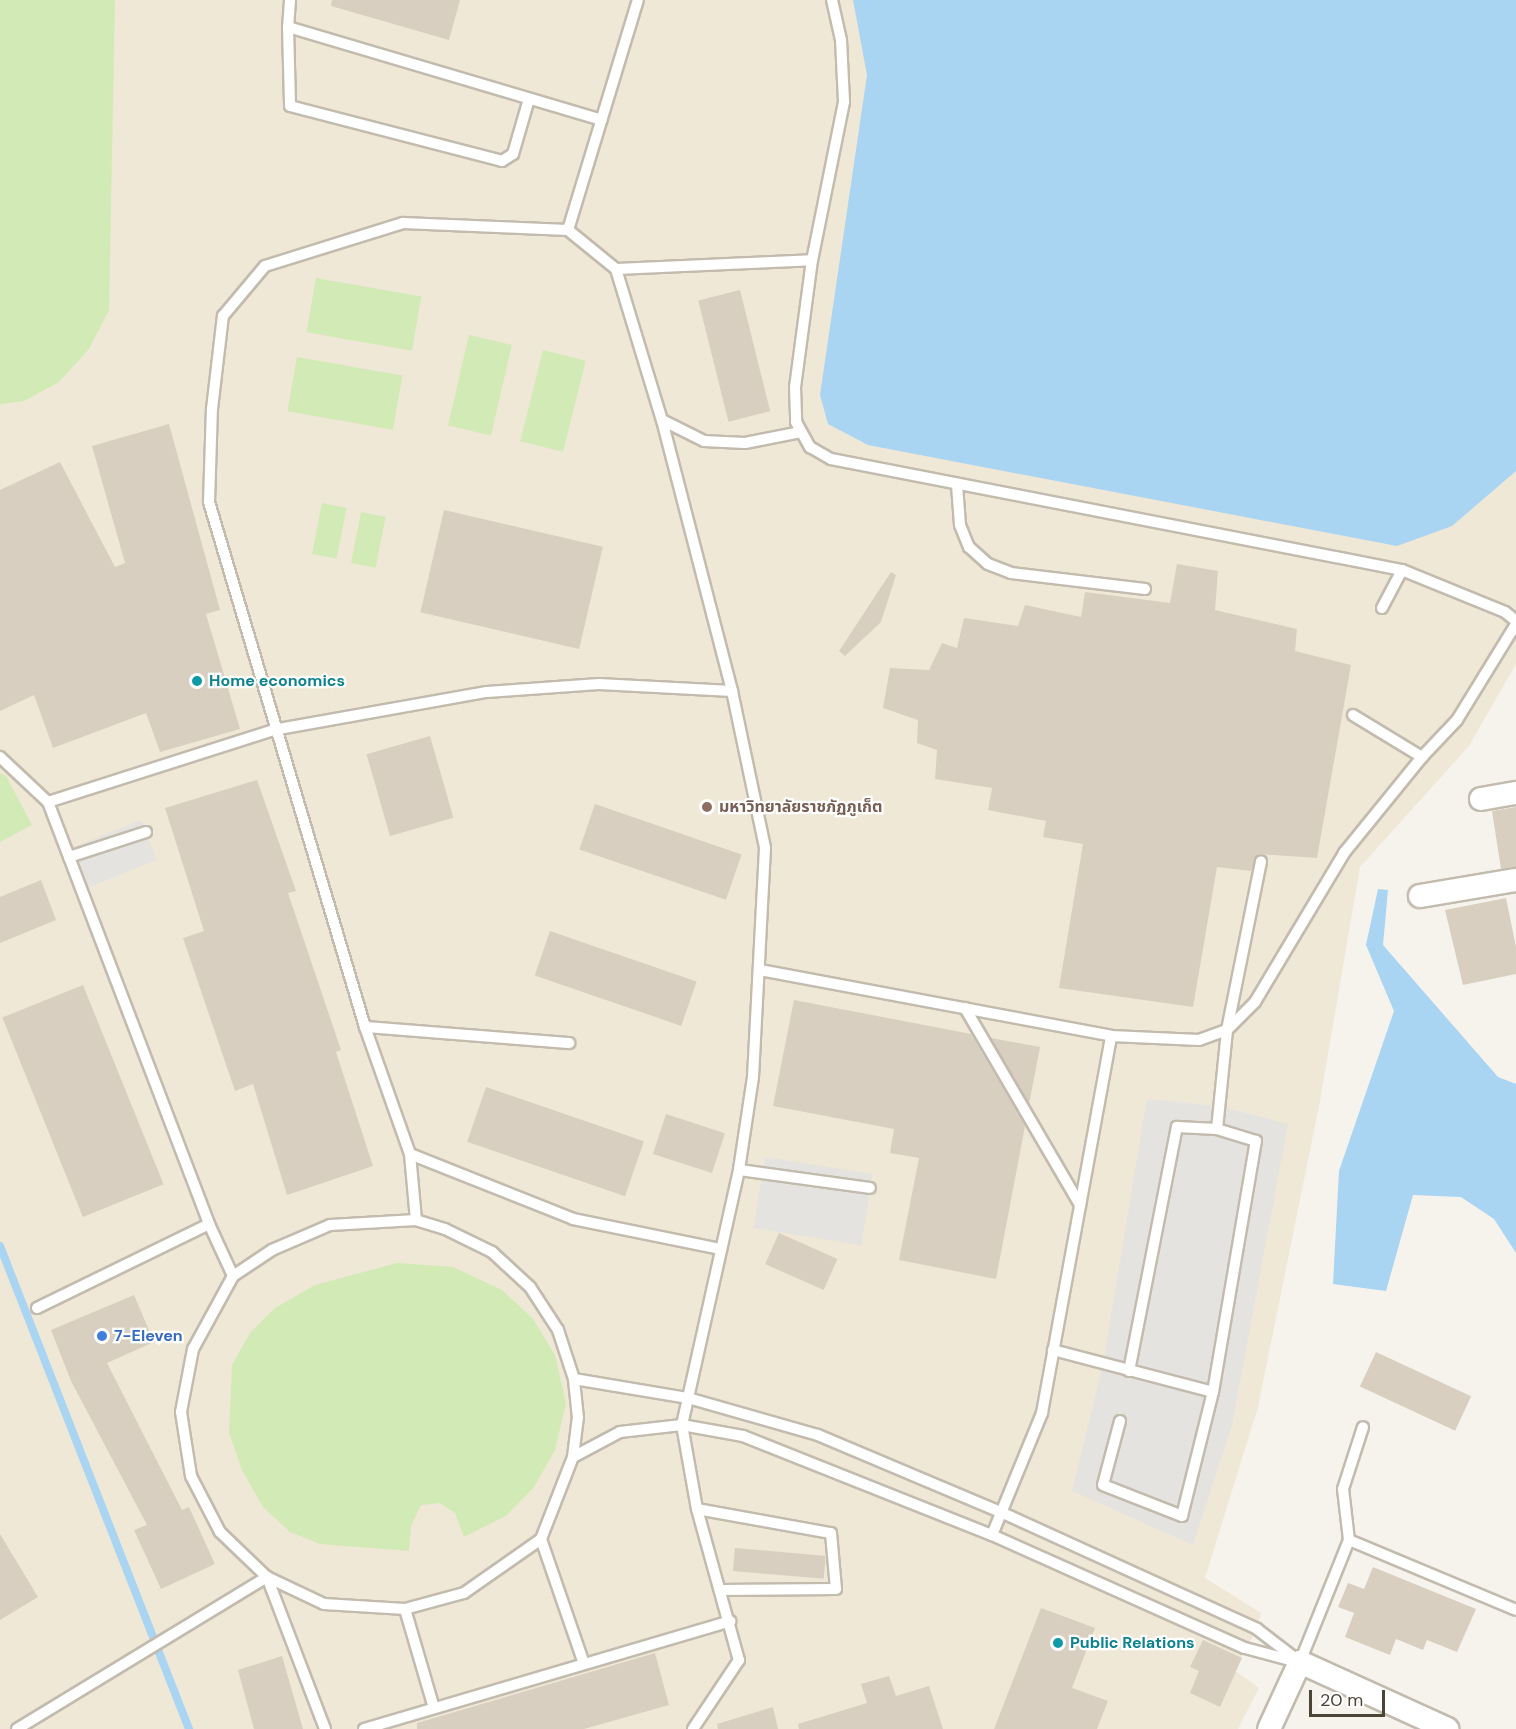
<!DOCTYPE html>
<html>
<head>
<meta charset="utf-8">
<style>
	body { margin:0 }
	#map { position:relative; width:1516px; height:1729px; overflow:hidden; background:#f6f3ec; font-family:"DM Sans","Noto Sans Thai",sans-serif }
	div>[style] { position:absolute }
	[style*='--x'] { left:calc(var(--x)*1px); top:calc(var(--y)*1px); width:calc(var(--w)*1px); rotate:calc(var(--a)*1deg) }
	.education>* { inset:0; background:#efe8d6 }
	.green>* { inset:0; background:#d2eab5; transform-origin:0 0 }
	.parking>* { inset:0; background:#e5e3e0; transform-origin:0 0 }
	.water>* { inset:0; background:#a9d4f2 }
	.stream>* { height:8px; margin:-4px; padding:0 4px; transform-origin:4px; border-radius:4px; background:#a9d4f2 }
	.building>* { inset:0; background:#d8cfc1; transform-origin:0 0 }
	.roads { filter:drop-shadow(2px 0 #c2bbae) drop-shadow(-2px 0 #c2bbae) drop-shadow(0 2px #c2bbae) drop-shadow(0 -2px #c2bbae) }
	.lane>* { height:10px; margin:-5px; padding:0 5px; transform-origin:5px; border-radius:5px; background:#fff }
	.street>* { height:22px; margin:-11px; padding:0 11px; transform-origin:11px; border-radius:11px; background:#fff }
	.dots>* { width:16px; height:16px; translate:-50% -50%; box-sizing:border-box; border:3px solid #fff; border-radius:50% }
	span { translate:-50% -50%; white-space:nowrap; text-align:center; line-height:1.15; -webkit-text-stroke:4.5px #fff; paint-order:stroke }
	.culture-label { font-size:16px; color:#0d838f; font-weight:700 }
	.left { translate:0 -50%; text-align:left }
	.education-label { font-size:16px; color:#785e54; font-weight:700 }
	.shop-label { font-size:16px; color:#366cbe; font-weight:700 }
	.scale { position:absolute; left:1309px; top:1690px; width:76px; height:27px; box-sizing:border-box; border:3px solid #4b4439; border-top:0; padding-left:8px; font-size:18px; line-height:21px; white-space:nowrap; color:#4b4439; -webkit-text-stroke:4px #fff; paint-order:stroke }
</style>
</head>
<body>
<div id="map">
	<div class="education">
		<i style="clip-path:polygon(0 0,1516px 0,1516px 664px,1469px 746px,1360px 867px,1320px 1101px,1258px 1407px,1205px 1578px,1261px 1613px,1257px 1629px,1234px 1670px,1259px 1688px,1238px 1729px,0 1729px)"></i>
	</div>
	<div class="green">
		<i style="clip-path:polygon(0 0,115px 0,109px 310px,89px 349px,59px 382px,24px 401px,0 404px)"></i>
		<i style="left:316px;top:278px;width:107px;height:55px;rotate:10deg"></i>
		<i style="left:469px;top:335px;width:44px;height:93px;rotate:13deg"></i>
		<i style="left:543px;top:350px;width:44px;height:94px;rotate:14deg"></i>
		<i style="left:297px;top:357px;width:107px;height:55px;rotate:10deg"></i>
		<i style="left:322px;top:503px;width:25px;height:52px;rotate:11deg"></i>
		<i style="left:361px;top:512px;width:25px;height:52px;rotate:11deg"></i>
		<i style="clip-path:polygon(0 773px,6px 776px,32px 825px,0 842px)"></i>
		<i style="clip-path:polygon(397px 1263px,453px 1267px,502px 1290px,533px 1319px,555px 1355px,566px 1403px,555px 1450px,534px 1487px,506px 1516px,464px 1537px,455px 1513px,440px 1503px,421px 1505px,411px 1526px,409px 1551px,320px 1544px,290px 1532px,263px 1507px,242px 1470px,229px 1433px,232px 1365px,250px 1333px,275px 1308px,315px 1285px)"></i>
	</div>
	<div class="parking">
		<i style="left:141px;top:820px;width:43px;height:73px;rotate:68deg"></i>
		<i style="clip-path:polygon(1147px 1099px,1219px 1106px,1288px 1124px,1232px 1425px,1193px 1545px,1072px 1491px,1103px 1364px)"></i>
		<i style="left:765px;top:1157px;width:109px;height:72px;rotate:9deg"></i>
	</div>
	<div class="water">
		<i style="clip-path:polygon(853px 0,1516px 0,1516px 471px,1452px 526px,1397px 546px,868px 445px,828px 424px,820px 395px,867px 75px)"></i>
		<i style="clip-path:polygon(1378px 889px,1388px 890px,1383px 945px,1498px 1077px,1516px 1084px,1516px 1253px,1494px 1219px,1461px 1197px,1413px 1195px,1386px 1291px,1333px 1284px,1339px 1171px,1394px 1011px,1366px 945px)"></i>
	</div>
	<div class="stream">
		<i style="--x:0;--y:1246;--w:519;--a:68.63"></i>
	</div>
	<div class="building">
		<i style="clip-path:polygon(332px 0,460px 0,449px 40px,331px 6px)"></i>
		<i style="left:740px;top:290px;width:125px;height:43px;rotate:76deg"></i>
		<i style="clip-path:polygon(169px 424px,220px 610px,206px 614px,240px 729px,160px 752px,146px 713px,53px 748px,34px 695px,0 711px,0 490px,60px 462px,115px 567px,125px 563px,92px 446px)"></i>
		<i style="left:444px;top:510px;width:163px;height:105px;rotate:13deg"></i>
		<i style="clip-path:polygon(1177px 564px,1218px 571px,1215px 610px,1297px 629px,1295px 651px,1351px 665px,1317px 858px,1259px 854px,1251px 871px,1217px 867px,1193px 1007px,1059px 988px,1083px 844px,1043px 837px,1046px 821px,988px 810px,992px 788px,935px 779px,937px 750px,917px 743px,918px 720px,883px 708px,890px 668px,929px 670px,942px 643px,957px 648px,964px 618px,1018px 626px,1025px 605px,1081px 617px,1085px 592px,1170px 603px)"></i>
		<i style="clip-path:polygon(891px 572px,896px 575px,881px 622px,845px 656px,839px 651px)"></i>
		<i style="left:430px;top:736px;width:85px;height:66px;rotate:74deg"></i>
		<i style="clip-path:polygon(257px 780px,296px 891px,288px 893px,341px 1050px,336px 1052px,373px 1166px,287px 1195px,253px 1084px,235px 1091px,183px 938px,204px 931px,165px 808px)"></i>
		<i style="left:595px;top:804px;width:155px;height:48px;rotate:19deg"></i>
		<i style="clip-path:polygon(1516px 807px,1516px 867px,1501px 869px,1492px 811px)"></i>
		<i style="clip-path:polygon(41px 880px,56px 920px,0 943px,0 897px)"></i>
		<i style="clip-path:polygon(1506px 898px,1516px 947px,1516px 974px,1463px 985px,1445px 910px)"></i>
		<i style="left:550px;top:931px;width:155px;height:47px;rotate:19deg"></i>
		<i style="left:83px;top:985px;width:215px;height:87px;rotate:68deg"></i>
		<i style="clip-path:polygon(794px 1000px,971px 1034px,1025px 1126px,996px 1279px,899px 1260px,919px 1158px,890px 1153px,894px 1129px,773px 1106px)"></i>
		<i style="clip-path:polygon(991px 1038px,1040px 1047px,1029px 1104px)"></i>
		<i style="left:486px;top:1087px;width:167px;height:58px;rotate:19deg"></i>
		<i style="left:666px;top:1114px;width:62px;height:42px;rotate:18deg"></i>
		<i style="left:779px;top:1233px;width:64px;height:34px;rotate:24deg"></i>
		<i style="clip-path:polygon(134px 1295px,154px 1342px,107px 1363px,182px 1510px,189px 1507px,215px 1564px,161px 1589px,134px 1530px,147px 1525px,71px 1381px,51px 1330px)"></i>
		<i style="left:1376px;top:1352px;width:105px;height:38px;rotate:25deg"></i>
		<i style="clip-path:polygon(0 1534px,38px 1597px,0 1620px)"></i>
		<i style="left:735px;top:1548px;width:91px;height:23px;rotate:5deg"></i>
		<i style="clip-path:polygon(1373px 1567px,1476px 1609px,1457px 1652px,1427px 1640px,1423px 1650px,1396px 1639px,1390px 1655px,1345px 1637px,1354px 1613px,1338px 1607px,1348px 1583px,1364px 1589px)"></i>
		<i style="clip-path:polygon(1041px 1608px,1095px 1628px,1072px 1688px,1108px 1701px,1097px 1729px,994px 1729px)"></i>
		<i style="clip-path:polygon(1203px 1640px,1242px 1658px,1220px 1707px,1190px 1693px,1199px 1671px,1190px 1667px)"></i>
		<i style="clip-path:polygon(655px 1653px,669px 1705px,584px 1729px,417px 1729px,417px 1723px)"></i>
		<i style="clip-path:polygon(282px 1656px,303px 1729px,254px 1729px,238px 1670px)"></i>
		<i style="clip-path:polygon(889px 1676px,896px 1696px,929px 1686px,943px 1729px,799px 1729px,798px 1724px,867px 1703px,861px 1684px)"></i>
		<i style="clip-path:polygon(773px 1707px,778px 1729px,718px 1729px,717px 1724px)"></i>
	</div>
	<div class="roads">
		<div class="lane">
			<i style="--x:290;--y:0;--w:27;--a:94"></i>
			<i style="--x:288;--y:27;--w:327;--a:16.5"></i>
			<i style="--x:832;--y:0;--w:41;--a:77.3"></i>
			<i style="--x:841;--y:40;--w:62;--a:87.2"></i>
			<i style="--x:844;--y:102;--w:161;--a:101.4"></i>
			<i style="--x:812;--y:260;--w:128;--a:97.6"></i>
			<i style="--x:795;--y:387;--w:35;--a:88"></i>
			<i style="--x:796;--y:422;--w:29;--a:61"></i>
			<i style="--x:810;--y:447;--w:24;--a:30"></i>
			<i style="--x:831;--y:459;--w:582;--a:11"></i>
			<i style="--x:288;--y:27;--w:79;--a:88.5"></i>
			<i style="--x:290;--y:106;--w:219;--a:14.5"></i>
			<i style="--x:502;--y:161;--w:13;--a:-32"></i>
			<i style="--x:513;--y:154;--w:57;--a:-73.8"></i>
			<i style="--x:568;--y:230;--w:240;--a:-73.1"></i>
			<i style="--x:616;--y:269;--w:196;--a:-2.6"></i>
			<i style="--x:662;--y:420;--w:47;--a:26.6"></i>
			<i style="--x:704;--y:441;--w:41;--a:2.8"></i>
			<i style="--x:745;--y:443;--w:57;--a:-11.1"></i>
			<i style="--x:957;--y:485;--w:40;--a:85.7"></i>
			<i style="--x:960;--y:525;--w:24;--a:68"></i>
			<i style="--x:969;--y:547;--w:25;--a:42"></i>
			<i style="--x:988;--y:564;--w:25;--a:21"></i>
			<i style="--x:1011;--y:573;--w:135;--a:6.8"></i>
			<i style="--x:1382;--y:608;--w:43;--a:-62.2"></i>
			<i style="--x:1402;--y:570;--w:111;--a:22.2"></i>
			<i style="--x:1505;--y:612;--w:14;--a:39"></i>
			<i style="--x:1353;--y:715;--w:81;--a:31.3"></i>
			<i style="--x:0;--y:757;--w:66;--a:43.2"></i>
			<i style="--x:48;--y:802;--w:452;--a:69.1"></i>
			<i style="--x:209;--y:1224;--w:57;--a:65.2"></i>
			<i style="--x:48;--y:802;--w:236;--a:-17.7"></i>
			<i style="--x:273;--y:730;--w:217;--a:-10.1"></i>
			<i style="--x:487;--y:692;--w:112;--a:-4.1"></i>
			<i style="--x:599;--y:684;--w:133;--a:3"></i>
			<i style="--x:69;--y:857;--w:81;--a:-18"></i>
			<i style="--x:760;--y:970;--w:357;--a:10.6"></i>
			<i style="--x:1111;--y:1036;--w:88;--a:2.6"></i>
			<i style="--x:1199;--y:1040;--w:30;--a:-20"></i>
			<i style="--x:1227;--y:1030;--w:40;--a:-45"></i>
			<i style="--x:1255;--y:1002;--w:174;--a:-59.1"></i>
			<i style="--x:1344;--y:853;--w:124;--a:-50.9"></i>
			<i style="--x:1422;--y:757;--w:51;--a:-46.6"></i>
			<i style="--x:1457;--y:720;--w:113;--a:-58.4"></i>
			<i style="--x:965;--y:1008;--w:228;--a:59.7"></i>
			<i style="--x:365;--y:1027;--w:205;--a:4.5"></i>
			<i style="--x:410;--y:1154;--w:175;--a:21.7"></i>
			<i style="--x:573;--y:1219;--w:151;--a:11.5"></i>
			<i style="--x:739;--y:1170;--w:132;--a:7.8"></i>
			<i style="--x:416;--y:1220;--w:66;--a:-95.2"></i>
			<i style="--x:410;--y:1154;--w:135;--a:-109.5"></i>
			<i style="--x:365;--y:1027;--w:548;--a:-106.55"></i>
			<i style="--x:209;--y:502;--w:93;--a:-88.2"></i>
			<i style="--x:212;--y:409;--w:94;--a:-83.3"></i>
			<i style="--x:223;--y:316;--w:65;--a:-50"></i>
			<i style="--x:265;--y:266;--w:145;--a:-17.3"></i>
			<i style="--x:403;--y:223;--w:165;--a:2.4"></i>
			<i style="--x:568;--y:230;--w:62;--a:39.1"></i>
			<i style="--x:616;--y:269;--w:158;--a:73.1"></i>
			<i style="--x:662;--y:420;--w:280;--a:75.5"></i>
			<i style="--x:732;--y:691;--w:160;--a:78.1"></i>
			<i style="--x:765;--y:848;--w:229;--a:93"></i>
			<i style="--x:753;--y:1077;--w:94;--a:98.6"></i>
			<i style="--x:739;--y:1170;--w:261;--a:102.6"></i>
			<i style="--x:682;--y:1425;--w:85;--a:79.9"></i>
			<i style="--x:697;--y:1509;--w:157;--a:74.5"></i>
			<i style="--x:739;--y:1660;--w:83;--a:123.7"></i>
			<i style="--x:37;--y:1308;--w:191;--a:-26"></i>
			<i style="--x:1053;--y:1350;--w:165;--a:14.7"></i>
			<i style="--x:1129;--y:1371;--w:249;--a:-78.9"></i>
			<i style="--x:1177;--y:1127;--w:40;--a:2.9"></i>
			<i style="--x:574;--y:1379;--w:116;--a:9.5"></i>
			<i style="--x:688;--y:1398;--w:135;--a:15.9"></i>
			<i style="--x:818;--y:1435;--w:201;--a:22.9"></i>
			<i style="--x:1003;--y:1513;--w:279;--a:24.5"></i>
			<i style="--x:1257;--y:1629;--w:54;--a:37.5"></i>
			<i style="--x:1120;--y:1421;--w:66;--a:104.9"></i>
			<i style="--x:1103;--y:1485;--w:85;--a:21.4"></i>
			<i style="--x:1182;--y:1516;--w:128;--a:-76"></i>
			<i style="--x:1213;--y:1392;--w:255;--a:-80.3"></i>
			<i style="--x:1256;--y:1141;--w:41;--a:-162.9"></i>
			<i style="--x:1217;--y:1129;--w:100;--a:-84.2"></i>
			<i style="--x:1227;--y:1030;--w:172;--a:-78.6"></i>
			<i style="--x:573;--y:1457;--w:53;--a:-28"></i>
			<i style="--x:620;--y:1432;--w:62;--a:-6.4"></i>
			<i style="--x:682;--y:1425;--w:62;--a:10.2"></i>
			<i style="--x:743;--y:1436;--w:268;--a:21.7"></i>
			<i style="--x:992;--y:1535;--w:277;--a:24.1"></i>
			<i style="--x:1245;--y:1648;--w:51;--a:14.9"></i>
			<i style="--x:697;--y:1509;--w:136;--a:10.2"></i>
			<i style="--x:831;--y:1533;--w:56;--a:84.9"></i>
			<i style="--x:836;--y:1589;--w:116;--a:179.5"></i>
			<i style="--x:992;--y:1535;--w:132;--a:-67.7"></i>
			<i style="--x:1042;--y:1413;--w:383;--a:-79.6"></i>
			<i style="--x:541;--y:1539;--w:129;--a:71"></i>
			<i style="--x:1349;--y:1540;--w:181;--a:22.7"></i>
			<i style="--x:267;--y:1577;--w:63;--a:25.3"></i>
			<i style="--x:324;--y:1604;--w:81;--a:3.5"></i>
			<i style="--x:405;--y:1609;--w:61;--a:-15.2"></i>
			<i style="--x:464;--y:1593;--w:94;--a:-35"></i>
			<i style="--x:541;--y:1539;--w:88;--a:-68.7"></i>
			<i style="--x:573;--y:1457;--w:39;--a:-83"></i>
			<i style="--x:578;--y:1418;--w:39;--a:-96"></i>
			<i style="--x:574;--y:1379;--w:52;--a:-108.1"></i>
			<i style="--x:558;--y:1330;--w:51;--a:-123.1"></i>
			<i style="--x:530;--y:1287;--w:52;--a:-137.4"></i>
			<i style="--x:492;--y:1252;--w:52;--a:-153.9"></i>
			<i style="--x:445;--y:1229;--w:30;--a:-163"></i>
			<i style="--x:416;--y:1220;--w:86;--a:176.7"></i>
			<i style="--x:330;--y:1225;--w:63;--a:156.7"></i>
			<i style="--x:272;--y:1250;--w:47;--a:146.3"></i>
			<i style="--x:233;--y:1276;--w:83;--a:118.7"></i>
			<i style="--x:193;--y:1349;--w:64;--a:100.8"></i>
			<i style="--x:181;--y:1412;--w:65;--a:81.1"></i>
			<i style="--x:191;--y:1476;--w:63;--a:62.6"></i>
			<i style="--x:220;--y:1532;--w:65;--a:43.8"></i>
			<i style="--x:267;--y:1577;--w:163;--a:69.1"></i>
			<i style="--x:405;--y:1609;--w:103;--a:73.7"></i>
			<i style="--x:1300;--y:1662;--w:131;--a:-68.1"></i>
			<i style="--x:1349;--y:1540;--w:51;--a:-96.7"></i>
			<i style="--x:1343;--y:1489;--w:65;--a:-72.1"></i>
			<i style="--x:17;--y:1729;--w:293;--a:-31.3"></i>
			<i style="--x:364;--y:1729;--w:382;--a:-16.4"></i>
		</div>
		<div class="street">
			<i style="--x:1481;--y:799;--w:36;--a:-10"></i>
			<i style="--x:1420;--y:896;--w:97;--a:-9.5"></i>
			<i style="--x:1269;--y:1729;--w:74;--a:-65.2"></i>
			<i style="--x:1300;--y:1662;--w:162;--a:24.4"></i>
		</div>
	</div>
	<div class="dots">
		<i style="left:197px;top:681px;background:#0f9aa8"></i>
		<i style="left:707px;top:807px;background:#8d6e63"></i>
		<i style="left:102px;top:1336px;background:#3f7fe0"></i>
		<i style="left:1058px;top:1643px;background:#0f9aa8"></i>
	</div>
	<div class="culture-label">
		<span class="left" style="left:209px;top:681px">Home economics</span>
		<span class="left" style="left:1070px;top:1643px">Public Relations</span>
	</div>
	<div class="education-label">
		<span class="left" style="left:719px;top:807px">มหาวิทยาลัยราชภัฏภูเก็ต</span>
	</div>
	<div class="shop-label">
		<span class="left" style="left:114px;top:1336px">7-Eleven</span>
	</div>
	<div class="scale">20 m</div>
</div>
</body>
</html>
